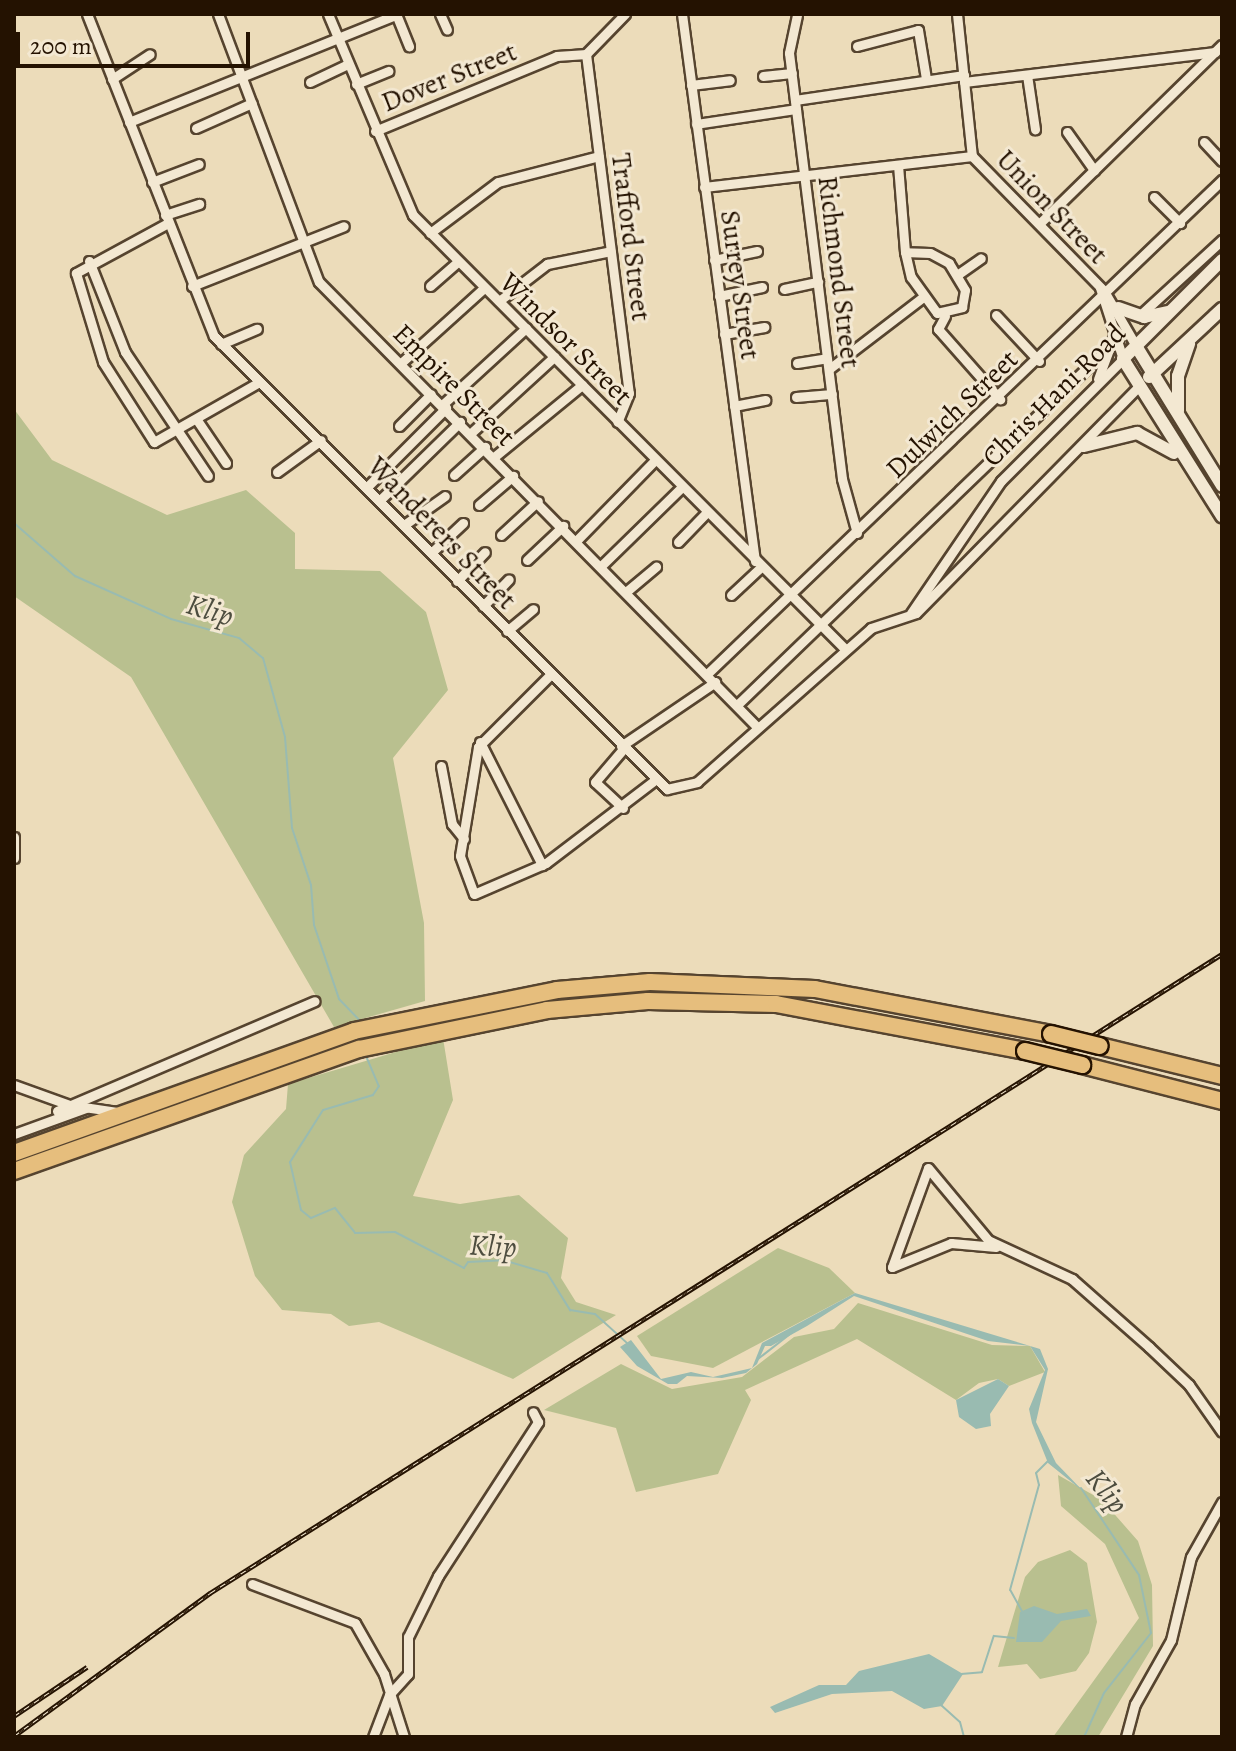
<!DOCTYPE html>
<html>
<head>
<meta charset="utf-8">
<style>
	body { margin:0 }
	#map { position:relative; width:1236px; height:1751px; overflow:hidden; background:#ecdcba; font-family:Alegreya,serif }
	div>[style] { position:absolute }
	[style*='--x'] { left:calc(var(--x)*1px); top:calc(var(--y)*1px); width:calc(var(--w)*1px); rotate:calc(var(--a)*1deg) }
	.green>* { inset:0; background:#b9c08f }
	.water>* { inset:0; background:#99bbb1 }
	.stream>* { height:2px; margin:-1px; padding:0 1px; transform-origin:1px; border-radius:1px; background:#99bbb1 }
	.roads { filter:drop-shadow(2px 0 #56442f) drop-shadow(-2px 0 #56442f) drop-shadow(0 2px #56442f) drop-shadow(0 -2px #56442f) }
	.street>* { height:9px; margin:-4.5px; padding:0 4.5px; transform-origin:4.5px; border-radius:4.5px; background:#f3e8d2 }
	.secondary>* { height:12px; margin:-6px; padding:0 6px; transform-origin:6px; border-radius:6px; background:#f3e8d2 }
	.highway>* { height:16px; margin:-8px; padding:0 8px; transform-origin:8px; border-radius:8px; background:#e6be7d }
	.rail>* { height:5px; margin-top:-2.5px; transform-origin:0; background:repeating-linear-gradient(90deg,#f3e8d2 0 6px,#241201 0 12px); box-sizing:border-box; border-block:2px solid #241201 }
	.bridges { filter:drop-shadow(2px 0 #241201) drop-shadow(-2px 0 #241201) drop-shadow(0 2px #241201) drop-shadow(0 -2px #241201) }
	.highway-bridge>* { height:16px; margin:-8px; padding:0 8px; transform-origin:8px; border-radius:8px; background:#e6be7d }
	span { translate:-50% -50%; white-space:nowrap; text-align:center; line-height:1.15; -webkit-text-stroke:6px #f3e8d2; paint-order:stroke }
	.street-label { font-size:28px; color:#241201 }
	.water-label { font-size:30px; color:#4d4d3f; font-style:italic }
	.frame { position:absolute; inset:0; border:16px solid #241201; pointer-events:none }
	.scale { position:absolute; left:16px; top:32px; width:234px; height:36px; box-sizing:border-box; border:4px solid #241201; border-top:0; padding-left:10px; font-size:24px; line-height:28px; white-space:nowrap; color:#241201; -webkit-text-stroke:6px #f3e8d2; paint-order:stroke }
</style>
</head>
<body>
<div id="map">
	<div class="green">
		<i style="clip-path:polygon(14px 409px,52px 460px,167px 515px,246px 490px,295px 533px,295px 569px,380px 571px,426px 612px,448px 690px,393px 758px,424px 923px,425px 1001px,334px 1027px,131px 677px,14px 596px)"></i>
		<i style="clip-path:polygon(443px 1038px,453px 1100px,413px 1196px,460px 1204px,519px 1195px,568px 1238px,561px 1278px,576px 1302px,616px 1315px,513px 1379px,379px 1322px,349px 1326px,331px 1314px,282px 1310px,255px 1276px,232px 1202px,244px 1155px,286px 1109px,288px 1084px)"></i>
		<i style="clip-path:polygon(778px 1248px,829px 1268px,855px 1293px,713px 1368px,651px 1356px,637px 1336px)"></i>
		<i style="clip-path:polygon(858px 1303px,992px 1345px,1030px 1346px,1045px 1372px,1009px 1386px,998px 1379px,979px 1383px,956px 1400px,857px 1339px,745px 1390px,751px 1400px,718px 1474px,636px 1492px,616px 1428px,544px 1410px,621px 1364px,672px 1389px,742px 1377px,794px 1337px,834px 1329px)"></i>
		<i style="clip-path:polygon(1058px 1475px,1102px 1500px,1138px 1541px,1152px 1585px,1153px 1646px,1098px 1737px,1053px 1737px,1139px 1618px,1105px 1544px,1061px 1506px)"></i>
		<i style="clip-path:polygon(1070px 1550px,1087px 1563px,1097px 1622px,1089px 1653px,1076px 1671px,1040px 1679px,1027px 1664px,998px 1667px,1025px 1577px,1038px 1562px)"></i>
	</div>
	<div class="water">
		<i style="clip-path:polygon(855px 1293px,1040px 1349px,1048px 1369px,1036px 1422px,1056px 1463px,1084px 1492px,1048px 1463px,1032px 1423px,1029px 1409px,1045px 1370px,1030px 1346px,988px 1341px,854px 1296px,807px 1326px,771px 1346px,765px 1346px,757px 1364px,746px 1373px,722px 1378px,687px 1376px,677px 1384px,668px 1384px,637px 1366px,620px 1347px,631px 1340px,661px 1379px,691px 1372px,713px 1377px,752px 1368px,762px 1343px)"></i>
		<i style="clip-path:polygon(998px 1379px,1009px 1386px,990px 1414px,991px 1426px,976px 1429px,959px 1417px,956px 1400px)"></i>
		<i style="clip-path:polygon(1034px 1606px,1057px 1614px,1087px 1609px,1091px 1616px,1061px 1621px,1042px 1642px,1016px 1642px,1020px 1612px)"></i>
		<i style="clip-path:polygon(929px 1654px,963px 1674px,942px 1706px,924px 1709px,892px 1691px,832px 1694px,775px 1713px,770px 1707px,819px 1685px,846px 1685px,859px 1671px)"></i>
	</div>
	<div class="stream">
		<i style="--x:14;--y:523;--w:81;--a:41"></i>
		<i style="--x:75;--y:576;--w:105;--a:24.1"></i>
		<i style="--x:171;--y:619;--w:71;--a:15.6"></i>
		<i style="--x:239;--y:638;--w:31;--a:40"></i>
		<i style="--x:263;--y:658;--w:82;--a:74.4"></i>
		<i style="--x:285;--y:737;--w:91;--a:85.6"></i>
		<i style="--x:292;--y:828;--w:60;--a:71.6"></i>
		<i style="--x:311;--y:885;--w:40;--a:85.7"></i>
		<i style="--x:314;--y:925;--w:78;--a:71.3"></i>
		<i style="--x:339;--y:999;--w:32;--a:46"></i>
		<i style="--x:366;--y:1056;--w:33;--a:67"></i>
		<i style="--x:379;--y:1086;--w:11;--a:124"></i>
		<i style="--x:373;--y:1095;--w:52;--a:163.3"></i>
		<i style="--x:323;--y:1110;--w:62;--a:122.4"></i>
		<i style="--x:290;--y:1162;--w:49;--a:77.1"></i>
		<i style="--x:301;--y:1210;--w:13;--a:39"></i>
		<i style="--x:311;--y:1218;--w:26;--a:-23"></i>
		<i style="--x:335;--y:1208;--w:32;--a:51"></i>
		<i style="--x:355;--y:1233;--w:40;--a:-1.4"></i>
		<i style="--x:395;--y:1232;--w:78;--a:27.6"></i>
		<i style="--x:464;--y:1268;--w:7;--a:-56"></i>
		<i style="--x:468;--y:1262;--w:35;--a:-3"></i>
		<i style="--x:503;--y:1260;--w:46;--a:16.5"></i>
		<i style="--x:547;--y:1273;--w:44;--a:58.1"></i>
		<i style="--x:570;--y:1310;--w:25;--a:9"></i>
		<i style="--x:595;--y:1314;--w:43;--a:42.2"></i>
		<i style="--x:758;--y:1359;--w:46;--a:-37.9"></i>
		<i style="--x:1081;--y:1488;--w:105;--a:56.3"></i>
		<i style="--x:1139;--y:1575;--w:59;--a:78.3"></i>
		<i style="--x:1151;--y:1633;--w:76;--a:128.1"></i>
		<i style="--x:1104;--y:1693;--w:48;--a:114.4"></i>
		<i style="--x:1023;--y:1613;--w:26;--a:-119"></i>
		<i style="--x:1010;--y:1590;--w:109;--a:-74.6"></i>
		<i style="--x:1039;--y:1485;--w:12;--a:-104"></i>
		<i style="--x:1036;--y:1473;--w:17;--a:-45"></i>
		<i style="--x:961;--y:1674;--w:21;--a:-5"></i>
		<i style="--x:982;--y:1672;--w:38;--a:-72"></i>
		<i style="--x:994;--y:1636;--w:20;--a:6"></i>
		<i style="--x:941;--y:1705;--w:25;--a:42"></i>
		<i style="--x:960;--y:1722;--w:16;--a:75"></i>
	</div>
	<div class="roads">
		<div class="street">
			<i style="--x:87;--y:14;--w:346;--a:68.5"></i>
			<i style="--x:214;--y:336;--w:641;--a:45"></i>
			<i style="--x:667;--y:789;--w:31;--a:-13"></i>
			<i style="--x:697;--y:782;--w:232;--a:-41.5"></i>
			<i style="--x:871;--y:628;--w:47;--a:-18.4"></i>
			<i style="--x:916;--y:613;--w:317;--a:-45.5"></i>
			<i style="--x:218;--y:14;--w:286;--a:69.4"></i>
			<i style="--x:319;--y:282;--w:624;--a:45.45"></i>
			<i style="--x:328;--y:14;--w:218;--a:67.1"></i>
			<i style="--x:413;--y:215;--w:611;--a:45.13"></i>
			<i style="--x:396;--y:14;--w:35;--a:68"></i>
			<i style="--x:440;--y:14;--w:17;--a:66"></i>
			<i style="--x:682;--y:14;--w:552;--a:82.4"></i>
			<i style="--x:957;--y:14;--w:143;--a:84"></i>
			<i style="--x:972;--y:156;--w:189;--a:45.6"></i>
			<i style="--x:1104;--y:291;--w:64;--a:59.8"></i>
			<i style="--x:797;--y:15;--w:39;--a:102"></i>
			<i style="--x:789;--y:53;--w:429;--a:82.9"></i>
			<i style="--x:842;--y:479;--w:56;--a:74.5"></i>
			<i style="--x:857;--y:46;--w:63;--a:-14.7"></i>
			<i style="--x:918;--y:30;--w:50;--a:80.7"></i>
			<i style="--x:586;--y:54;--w:342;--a:82.8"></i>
			<i style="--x:629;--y:393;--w:31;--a:112"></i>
			<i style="--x:586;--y:54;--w:56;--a:-45.7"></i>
			<i style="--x:1027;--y:75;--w:55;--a:81.6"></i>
			<i style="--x:763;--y:76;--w:29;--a:-6"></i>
			<i style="--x:112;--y:79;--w:45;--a:-33.3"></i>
			<i style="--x:310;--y:82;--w:42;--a:-25.3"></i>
			<i style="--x:964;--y:82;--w:253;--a:-6.8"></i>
			<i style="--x:356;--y:84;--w:35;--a:-22"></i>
			<i style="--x:691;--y:85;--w:39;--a:-7"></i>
			<i style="--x:795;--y:100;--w:171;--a:-8.4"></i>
			<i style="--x:129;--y:122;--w:289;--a:-21.9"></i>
			<i style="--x:696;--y:124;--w:101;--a:-8.5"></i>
			<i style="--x:196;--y:128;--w:61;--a:-24.1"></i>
			<i style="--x:375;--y:131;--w:197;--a:-22.4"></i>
			<i style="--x:557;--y:56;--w:29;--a:-4"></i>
			<i style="--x:1067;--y:132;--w:47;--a:54.6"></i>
			<i style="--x:1204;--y:142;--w:26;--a:47"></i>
			<i style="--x:898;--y:165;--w:87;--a:85.4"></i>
			<i style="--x:905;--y:252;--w:26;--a:77"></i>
			<i style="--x:911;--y:277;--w:44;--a:54.2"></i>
			<i style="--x:937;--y:313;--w:26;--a:-13"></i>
			<i style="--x:962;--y:307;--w:17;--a:-80"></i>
			<i style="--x:965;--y:290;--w:31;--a:-121"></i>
			<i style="--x:949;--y:263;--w:21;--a:-152"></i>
			<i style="--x:930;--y:253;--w:25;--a:-178"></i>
			<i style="--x:152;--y:182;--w:50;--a:-21"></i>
			<i style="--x:704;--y:187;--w:270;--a:-6.6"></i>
			<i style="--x:1154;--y:197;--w:37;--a:45"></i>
			<i style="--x:165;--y:215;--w:36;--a:-18"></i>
			<i style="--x:1041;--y:222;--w:253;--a:-44.4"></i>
			<i style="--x:168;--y:223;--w:105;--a:151.5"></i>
			<i style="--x:76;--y:273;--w:93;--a:73.1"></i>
			<i style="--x:103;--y:362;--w:95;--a:57.5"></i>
			<i style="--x:154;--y:442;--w:121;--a:-29.7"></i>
			<i style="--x:430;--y:233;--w:85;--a:-36.9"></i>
			<i style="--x:498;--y:182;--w:104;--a:-14.4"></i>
			<i style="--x:714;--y:260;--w:44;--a:-11.8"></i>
			<i style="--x:89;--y:261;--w:98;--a:68.4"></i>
			<i style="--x:125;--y:352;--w:149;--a:56.2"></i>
			<i style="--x:957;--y:275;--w:29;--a:-35"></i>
			<i style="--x:192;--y:286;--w:163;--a:-21.5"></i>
			<i style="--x:430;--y:286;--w:37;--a:-41"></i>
			<i style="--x:784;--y:289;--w:35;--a:-12"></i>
			<i style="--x:719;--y:296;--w:44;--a:-11.8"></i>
			<i style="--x:499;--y:301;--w:61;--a:-37.6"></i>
			<i style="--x:547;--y:264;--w:65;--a:-11.5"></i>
			<i style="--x:996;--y:315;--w:63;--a:46.9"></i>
			<i style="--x:945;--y:316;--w:15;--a:118"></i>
			<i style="--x:938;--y:329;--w:94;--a:48.5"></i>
			<i style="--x:1139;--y:316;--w:113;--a:-42.5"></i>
			<i style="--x:724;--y:334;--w:41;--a:-9.9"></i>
			<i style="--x:221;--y:344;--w:39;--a:-23"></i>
			<i style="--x:401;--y:363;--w:112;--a:-42.1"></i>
			<i style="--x:797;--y:363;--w:30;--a:-9"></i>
			<i style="--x:829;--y:369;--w:117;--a:-37.4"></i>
			<i style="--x:1098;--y:379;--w:46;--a:-69.6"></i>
			<i style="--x:796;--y:397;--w:36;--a:-5"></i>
			<i style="--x:442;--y:405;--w:114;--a:-42.5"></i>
			<i style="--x:734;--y:406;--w:32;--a:-11"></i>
			<i style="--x:197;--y:420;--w:52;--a:56"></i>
			<i style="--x:399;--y:426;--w:45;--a:-45"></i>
			<i style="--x:471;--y:433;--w:113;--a:-42.5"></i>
			<i style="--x:494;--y:457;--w:114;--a:-39.3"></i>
			<i style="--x:277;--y:472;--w:54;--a:-36"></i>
			<i style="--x:454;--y:475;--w:42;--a:-42.1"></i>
			<i style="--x:367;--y:487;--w:112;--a:-45"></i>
			<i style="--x:380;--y:500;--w:112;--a:-44.3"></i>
			<i style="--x:479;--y:505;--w:45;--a:-40.5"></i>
			<i style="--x:404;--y:525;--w:50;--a:-35.3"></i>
			<i style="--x:501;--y:535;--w:50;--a:-42.6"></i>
			<i style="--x:577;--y:540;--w:112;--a:-45.7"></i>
			<i style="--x:678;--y:542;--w:42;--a:-46"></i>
			<i style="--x:431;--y:553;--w:44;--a:-43.2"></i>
			<i style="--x:527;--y:560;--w:50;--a:-43.4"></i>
			<i style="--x:601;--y:566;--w:113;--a:-44.3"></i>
			<i style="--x:457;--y:581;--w:40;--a:-46"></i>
			<i style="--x:627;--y:591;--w:38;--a:-40"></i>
			<i style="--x:731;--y:595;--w:41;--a:-43"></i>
			<i style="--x:483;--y:606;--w:37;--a:-46"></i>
			<i style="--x:911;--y:613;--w:160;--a:-55.7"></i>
			<i style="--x:1001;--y:481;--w:173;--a:-45"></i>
			<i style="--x:1123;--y:359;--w:75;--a:-107.9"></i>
			<i style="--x:507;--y:631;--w:34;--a:-40"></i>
			<i style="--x:707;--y:674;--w:714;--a:-43.81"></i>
			<i style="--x:550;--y:675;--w:102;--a:135"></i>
			<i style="--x:478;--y:747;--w:110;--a:99.4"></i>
			<i style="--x:460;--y:856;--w:40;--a:69.8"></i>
			<i style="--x:474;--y:894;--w:78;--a:-23.3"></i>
			<i style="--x:546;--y:863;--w:137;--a:-37.3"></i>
			<i style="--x:737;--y:705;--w:503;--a:-43.95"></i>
			<i style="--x:480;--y:742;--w:138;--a:63.2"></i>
			<i style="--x:621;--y:746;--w:114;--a:-34.2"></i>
			<i style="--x:441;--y:766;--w:59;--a:79.3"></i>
			<i style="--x:452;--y:824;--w:19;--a:51"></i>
			<i style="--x:623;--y:808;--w:38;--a:-137"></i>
			<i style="--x:595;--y:782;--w:45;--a:-49.5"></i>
			<i style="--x:14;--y:837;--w:21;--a:90"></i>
			<i style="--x:14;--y:1085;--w:59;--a:19.7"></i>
			<i style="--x:70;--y:1105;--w:56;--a:8.3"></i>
			<i style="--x:57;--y:1111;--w:280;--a:-23.1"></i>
			<i style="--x:14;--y:1134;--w:77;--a:-19.9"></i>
			<i style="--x:928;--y:1168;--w:94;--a:50.2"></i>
			<i style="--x:988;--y:1240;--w:93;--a:24.9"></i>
			<i style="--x:1072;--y:1279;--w:103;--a:41.4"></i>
			<i style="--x:1149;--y:1347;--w:55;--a:43.5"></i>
			<i style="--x:1189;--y:1385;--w:57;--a:54.9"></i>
			<i style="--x:892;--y:1267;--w:64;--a:-22.1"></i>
			<i style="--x:951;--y:1243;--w:45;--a:5.1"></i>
			<i style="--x:892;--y:1267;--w:105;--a:-70"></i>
			<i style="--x:252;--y:1584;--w:110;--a:20.7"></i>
			<i style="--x:355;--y:1623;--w:59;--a:60.4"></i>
			<i style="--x:384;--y:1674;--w:66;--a:72.4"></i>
			<i style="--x:373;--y:1737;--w:45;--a:-69.1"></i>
			<i style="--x:389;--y:1695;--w:28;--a:-48"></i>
			<i style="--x:408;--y:1674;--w:37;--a:-90"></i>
			<i style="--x:408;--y:1637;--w:68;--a:-63.8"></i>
			<i style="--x:438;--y:1576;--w:184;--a:-57"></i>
			<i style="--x:538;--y:1422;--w:11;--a:-117"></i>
			<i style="--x:1126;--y:1737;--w:34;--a:-75"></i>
			<i style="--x:1135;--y:1704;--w:73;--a:-60.6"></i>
			<i style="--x:1171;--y:1640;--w:85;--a:-76.5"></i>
			<i style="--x:1191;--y:1557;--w:63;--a:-60.6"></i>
		</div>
		<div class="secondary">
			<i style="--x:1222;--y:260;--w:140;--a:135"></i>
			<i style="--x:1123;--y:359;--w:186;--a:57.8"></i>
			<i style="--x:1118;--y:308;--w:28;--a:19"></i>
			<i style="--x:1144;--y:317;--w:25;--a:-12"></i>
			<i style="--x:1136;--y:346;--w:164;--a:58.4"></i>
			<i style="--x:1149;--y:377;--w:100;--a:-43"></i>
			<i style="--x:1178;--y:411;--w:35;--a:-90"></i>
			<i style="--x:1178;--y:376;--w:34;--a:-71"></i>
			<i style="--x:1084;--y:446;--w:55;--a:-13.8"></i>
			<i style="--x:1137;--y:433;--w:42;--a:28.4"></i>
		</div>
		<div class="highway">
			<i style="--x:1100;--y:1046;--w:126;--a:13.8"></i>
			<i style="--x:1082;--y:1065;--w:145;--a:14.4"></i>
			<i style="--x:14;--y:1153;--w:361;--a:-19.7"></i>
			<i style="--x:354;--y:1031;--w:207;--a:-11.4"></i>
			<i style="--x:557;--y:990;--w:93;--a:-4.9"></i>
			<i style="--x:650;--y:982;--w:165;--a:2.4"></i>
			<i style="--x:815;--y:989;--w:240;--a:10.8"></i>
			<i style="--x:14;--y:1171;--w:366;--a:-19.5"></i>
			<i style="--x:359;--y:1049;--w:192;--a:-11.7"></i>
			<i style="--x:547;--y:1010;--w:101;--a:-5.1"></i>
			<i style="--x:648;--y:1001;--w:128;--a:1.3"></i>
			<i style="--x:776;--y:1004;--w:253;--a:10.7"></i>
		</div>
	</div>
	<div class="rail">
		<i style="--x:14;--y:1716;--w:88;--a:-33.9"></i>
		<i style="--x:14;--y:1736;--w:243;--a:-36.1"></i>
		<i style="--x:210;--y:1593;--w:1197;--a:-32.27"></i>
	</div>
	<div class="bridges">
		<div class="highway-bridge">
			<i style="--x:1051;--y:1034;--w:50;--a:13.8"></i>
			<i style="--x:1025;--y:1051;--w:59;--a:13.8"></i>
		</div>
	</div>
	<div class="street-label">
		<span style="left:449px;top:77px;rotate:-22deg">Dover Street</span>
		<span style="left:1052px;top:207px;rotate:46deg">Union Street</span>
		<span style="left:631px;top:237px;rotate:83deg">Trafford Street</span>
		<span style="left:839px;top:272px;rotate:83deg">Richmond Street</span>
		<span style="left:740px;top:285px;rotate:82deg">Surrey Street</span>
		<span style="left:566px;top:339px;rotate:45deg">Windsor Street</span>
		<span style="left:454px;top:385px;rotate:45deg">Empire Street</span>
		<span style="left:1054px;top:395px;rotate:-45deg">Chris Hani Road</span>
		<span style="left:952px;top:414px;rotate:-44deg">Dulwich Street</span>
		<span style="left:442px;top:533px;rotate:46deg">Wanderers Street</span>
	</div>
	<div class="water-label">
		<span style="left:210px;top:610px;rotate:17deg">Klip</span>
		<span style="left:493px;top:1246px;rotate:3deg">Klip</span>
		<span style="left:1107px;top:1491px;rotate:51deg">Klip</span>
	</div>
	<div class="frame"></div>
	<div class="scale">200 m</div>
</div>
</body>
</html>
